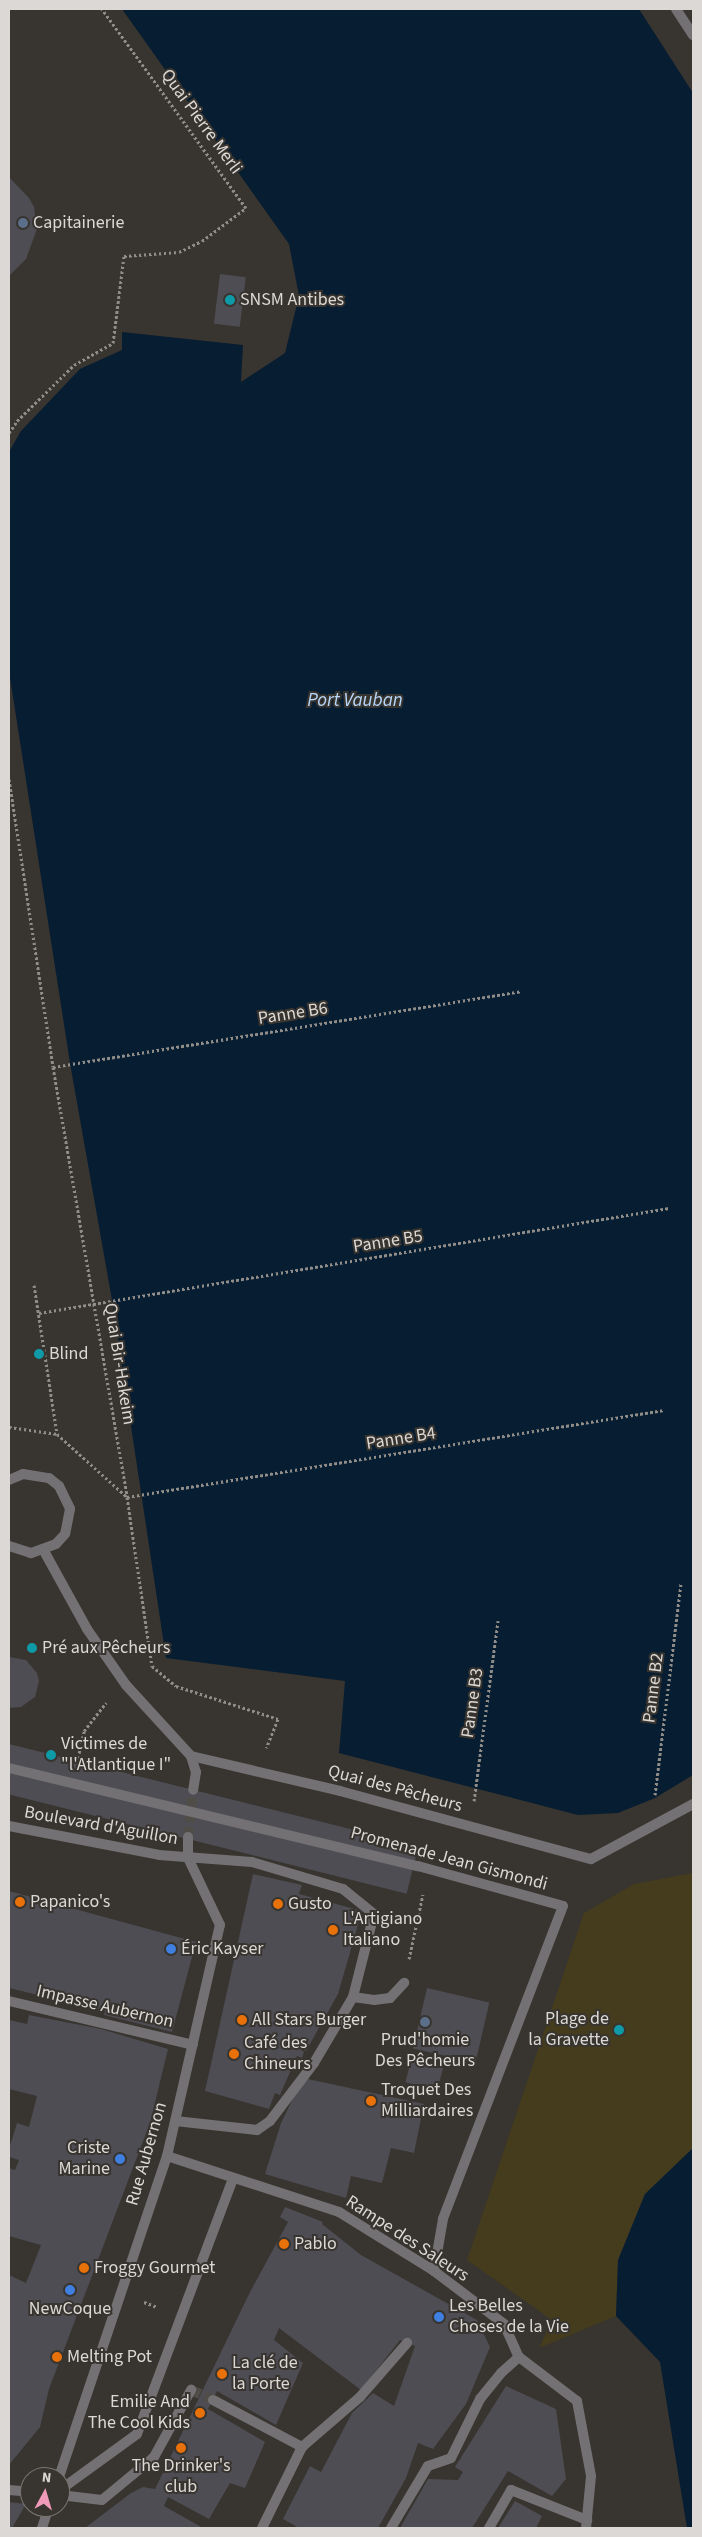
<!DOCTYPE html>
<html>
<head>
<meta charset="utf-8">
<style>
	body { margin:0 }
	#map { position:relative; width:702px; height:2537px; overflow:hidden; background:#38342f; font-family:"Source Sans 3",sans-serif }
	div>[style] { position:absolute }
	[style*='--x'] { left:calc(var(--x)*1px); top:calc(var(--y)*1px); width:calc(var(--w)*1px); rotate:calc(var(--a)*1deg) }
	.sand>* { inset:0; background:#443c1c }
	.water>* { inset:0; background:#071d32 }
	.building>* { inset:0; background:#4d4d53; transform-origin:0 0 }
	.pedestrian-tunnel>* { height:10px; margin-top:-5px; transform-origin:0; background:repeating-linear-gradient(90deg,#504d48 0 10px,transparent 0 15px) }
	.minor-tunnel>* { height:10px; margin-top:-5px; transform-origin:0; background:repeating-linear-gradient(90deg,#504d48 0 10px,transparent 0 15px) }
	.path>* { height:3px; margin-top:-1.5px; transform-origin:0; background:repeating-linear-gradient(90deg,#908d89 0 2.5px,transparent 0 5px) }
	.service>* { height:10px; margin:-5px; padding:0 5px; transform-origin:5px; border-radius:5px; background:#737173 }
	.pedestrian>* { height:10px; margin:-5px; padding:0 5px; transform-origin:5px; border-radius:5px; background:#737173 }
	.minor>* { height:10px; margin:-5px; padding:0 5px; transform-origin:5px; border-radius:5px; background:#737173 }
	.dots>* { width:14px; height:14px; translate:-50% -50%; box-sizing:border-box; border:2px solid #38342f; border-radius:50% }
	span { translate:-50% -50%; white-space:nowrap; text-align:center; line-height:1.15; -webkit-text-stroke:4px #38342f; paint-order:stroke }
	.street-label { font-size:18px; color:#dbd8d5 }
	.poi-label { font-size:18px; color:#dbd8d5 }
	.left { translate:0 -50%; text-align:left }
	.right { translate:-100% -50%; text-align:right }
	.water-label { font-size:19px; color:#b7d8fc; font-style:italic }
	.frame { position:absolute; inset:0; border:10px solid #dbd8d5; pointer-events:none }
	.north { position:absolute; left:20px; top:2467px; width:50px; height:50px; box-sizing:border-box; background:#38342f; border:1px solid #797671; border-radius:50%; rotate:6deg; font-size:14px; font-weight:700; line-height:20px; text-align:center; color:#dbd8d5 }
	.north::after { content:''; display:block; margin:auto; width:18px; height:22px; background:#ef9ab8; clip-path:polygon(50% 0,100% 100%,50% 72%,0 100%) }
</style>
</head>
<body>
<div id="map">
	<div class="sand">
		<i style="clip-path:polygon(693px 1873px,693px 2148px,645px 2194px,618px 2260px,616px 2316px,539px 2348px,552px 2320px,467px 2260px,584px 1913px,634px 1884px)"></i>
	</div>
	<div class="water">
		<i style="clip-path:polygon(122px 9px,639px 9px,693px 93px,693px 1775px,655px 1798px,618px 1813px,578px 1815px,339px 1753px,345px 1681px,166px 1658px,112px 1300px,70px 1063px,9px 671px,9px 452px,21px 431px,80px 369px,122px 350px,122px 332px,243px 345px,241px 382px,285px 353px,299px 296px,289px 244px)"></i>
		<i style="clip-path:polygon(693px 2148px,693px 2528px,687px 2528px,660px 2362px,616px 2316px,618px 2260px,645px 2194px)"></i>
	</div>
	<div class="building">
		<i style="clip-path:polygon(9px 177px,29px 198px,34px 207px,37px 229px,26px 259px,9px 276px)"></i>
		<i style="left:220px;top:274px;width:26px;height:50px;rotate:7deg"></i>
		<i style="clip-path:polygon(9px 1657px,26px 1660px,37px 1673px,39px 1681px,35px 1697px,21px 1707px,9px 1708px)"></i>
		<i style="left:9px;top:1744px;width:422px;height:49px;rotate:14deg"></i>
		<i style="clip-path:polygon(253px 1874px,302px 1885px,299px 1894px,362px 1911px,338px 1994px,306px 2051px,300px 2049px,304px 2052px,302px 2058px,297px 2056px,280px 2095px,275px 2093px,269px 2109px,205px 2091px)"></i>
		<i style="clip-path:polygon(9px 1891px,196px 1942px,172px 2032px,104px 2015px,105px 2011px,9px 1988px)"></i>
		<i style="left:427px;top:1988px;width:64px;height:62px;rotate:13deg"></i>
		<i style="clip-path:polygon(29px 2015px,101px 2029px,168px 2049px,150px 2123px,49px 2389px,40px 2427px,9px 2465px,9px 2275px,26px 2283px,41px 2245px,9px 2236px,9px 2168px,15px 2170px,19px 2160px,9px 2157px,9px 2149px,17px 2123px,29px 2127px,37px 2096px,9px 2089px,9px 2020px,27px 2024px)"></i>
		<i style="left:411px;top:2060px;width:33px;height:23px;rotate:14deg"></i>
		<i style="clip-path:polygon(303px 2078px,424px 2104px,414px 2153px,391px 2148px,382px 2183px,351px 2176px,346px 2198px,265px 2174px,281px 2123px)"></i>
		<i style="clip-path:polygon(285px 2207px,323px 2222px,322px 2224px,361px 2255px,477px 2320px,490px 2347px,466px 2404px,433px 2449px,418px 2443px,406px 2478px,378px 2528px,299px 2528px,283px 2519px,310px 2466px,321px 2472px,352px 2413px,373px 2393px,394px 2406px,415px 2346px,400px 2340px,361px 2390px,279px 2328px,274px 2340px,303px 2363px,276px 2425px,217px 2391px,208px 2409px,265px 2442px,245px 2488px,230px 2483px,209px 2519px,168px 2497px,164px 2506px,203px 2528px,85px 2528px,131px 2493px,143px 2487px,155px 2489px,249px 2294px,288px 2222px,280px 2217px)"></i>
		<i style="clip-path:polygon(506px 2386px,556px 2409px,566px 2479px,552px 2496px,508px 2471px,472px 2528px,400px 2528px,428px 2479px,458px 2480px,463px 2472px,455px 2467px)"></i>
		<i style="clip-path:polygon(515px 2501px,542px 2516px,536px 2528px,498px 2528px)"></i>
		<i style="clip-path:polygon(9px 2502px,26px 2504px,12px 2528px,9px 2528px)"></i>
	</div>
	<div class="pedestrian-tunnel">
		<i style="--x:191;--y:2390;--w:24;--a:24"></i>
	</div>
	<div class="minor-tunnel">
		<i style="--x:188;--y:1837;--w:47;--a:-83.9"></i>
	</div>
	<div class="path">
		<i style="--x:9;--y:433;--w:14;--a:-56"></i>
		<i style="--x:17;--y:421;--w:80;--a:-44.5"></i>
		<i style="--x:74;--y:365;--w:45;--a:-29.4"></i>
		<i style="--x:113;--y:343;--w:88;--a:-82.8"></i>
		<i style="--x:124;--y:256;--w:55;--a:-4.2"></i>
		<i style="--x:179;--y:252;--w:25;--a:-26"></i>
		<i style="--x:202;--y:241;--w:55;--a:-36.9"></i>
		<i style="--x:246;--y:208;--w:246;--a:-125.9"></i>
		<i style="--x:9;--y:779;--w:291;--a:81.3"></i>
		<i style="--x:53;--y:1067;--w:436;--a:80.2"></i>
		<i style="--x:127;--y:1497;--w:171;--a:81.6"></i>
		<i style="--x:53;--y:1067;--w:474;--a:-9.2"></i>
		<i style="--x:34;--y:1285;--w:151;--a:81.2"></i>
		<i style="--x:39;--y:1313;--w:639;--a:-9.46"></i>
		<i style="--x:9;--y:1427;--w:49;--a:8.3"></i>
		<i style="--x:57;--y:1434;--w:94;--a:42"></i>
		<i style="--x:127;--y:1497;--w:544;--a:-9.2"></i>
		<i style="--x:152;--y:1666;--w:31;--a:40"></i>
		<i style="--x:176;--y:1686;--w:107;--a:17.9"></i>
		<i style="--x:278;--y:1719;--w:31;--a:112"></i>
		<i style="--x:78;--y:1758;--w:28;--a:-77"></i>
		<i style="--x:84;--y:1731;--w:36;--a:-52"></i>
		<i style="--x:655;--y:1795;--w:215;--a:-83"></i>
		<i style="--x:474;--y:1801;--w:182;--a:-82.4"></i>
		<i style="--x:409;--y:1959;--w:66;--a:-77.8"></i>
		<i style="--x:144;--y:2302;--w:14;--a:21"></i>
	</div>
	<div class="service">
		<i style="--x:676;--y:9;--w:31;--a:57"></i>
		<i style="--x:191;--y:1756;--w:153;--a:13.2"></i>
		<i style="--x:340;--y:1791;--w:260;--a:15.2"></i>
		<i style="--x:591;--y:1859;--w:116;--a:-28.3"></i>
	</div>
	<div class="pedestrian">
		<i style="--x:9;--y:1768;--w:421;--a:13.5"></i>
		<i style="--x:418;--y:1866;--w:150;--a:15.4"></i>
		<i style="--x:563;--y:1906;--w:335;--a:111"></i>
		<i style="--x:443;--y:2219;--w:53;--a:99.8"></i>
		<i style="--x:9;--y:1826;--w:153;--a:10.9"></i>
		<i style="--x:159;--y:1855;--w:93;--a:4.3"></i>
		<i style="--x:252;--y:1862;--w:95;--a:16.5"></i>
		<i style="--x:343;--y:1889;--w:40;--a:39"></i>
		<i style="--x:374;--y:1914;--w:86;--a:104.2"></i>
		<i style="--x:353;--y:1997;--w:77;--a:120.6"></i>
		<i style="--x:314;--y:2063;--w:73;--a:127.2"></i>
		<i style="--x:270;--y:2121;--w:16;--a:145"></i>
		<i style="--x:257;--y:2130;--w:82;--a:-173.7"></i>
		<i style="--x:353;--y:1997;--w:21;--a:8"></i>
		<i style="--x:374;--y:2000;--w:16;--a:-7"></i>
		<i style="--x:390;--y:1998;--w:21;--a:-47"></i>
		<i style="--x:9;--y:2001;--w:189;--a:13.4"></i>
		<i style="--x:167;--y:2156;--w:181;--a:18"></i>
		<i style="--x:339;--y:2212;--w:112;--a:31.8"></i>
		<i style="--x:434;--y:2271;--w:88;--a:37.1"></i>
		<i style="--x:504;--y:2324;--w:36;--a:66"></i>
		<i style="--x:519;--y:2357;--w:73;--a:37.2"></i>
		<i style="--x:577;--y:2401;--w:76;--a:79.4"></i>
		<i style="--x:591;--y:2476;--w:52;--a:95.5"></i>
		<i style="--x:213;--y:2400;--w:101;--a:27.8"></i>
		<i style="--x:9;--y:2490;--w:21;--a:5"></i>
		<i style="--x:60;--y:2490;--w:95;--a:-36"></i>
		<i style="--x:137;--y:2434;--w:273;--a:-69.4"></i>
		<i style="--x:60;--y:2495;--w:42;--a:6.8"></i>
		<i style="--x:102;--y:2500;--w:67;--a:-39.6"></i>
		<i style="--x:154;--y:2457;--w:77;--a:-61.1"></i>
		<i style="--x:262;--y:2528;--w:90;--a:-63.7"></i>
		<i style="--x:302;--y:2447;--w:77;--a:-40.8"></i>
		<i style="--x:360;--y:2397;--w:72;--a:-49"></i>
		<i style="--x:391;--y:2528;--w:72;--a:-59.2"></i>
		<i style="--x:428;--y:2466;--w:24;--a:-19"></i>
		<i style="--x:451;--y:2458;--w:66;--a:-63.8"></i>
		<i style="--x:480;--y:2399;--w:33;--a:-51"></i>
		<i style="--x:501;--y:2373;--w:24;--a:-42"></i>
		<i style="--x:489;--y:2528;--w:44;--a:-59.9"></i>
		<i style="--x:511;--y:2490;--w:82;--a:21.5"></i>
	</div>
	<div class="minor">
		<i style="--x:9;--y:1480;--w:15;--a:-23"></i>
		<i style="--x:23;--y:1474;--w:26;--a:9"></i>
		<i style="--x:49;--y:1478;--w:13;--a:39"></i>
		<i style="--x:59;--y:1486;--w:25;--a:64"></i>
		<i style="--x:70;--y:1509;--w:25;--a:101"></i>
		<i style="--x:65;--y:1534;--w:13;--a:132"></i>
		<i style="--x:56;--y:1544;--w:27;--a:160"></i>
		<i style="--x:31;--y:1553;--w:23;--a:-162"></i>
		<i style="--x:44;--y:1551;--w:89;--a:61.1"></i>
		<i style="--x:87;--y:1629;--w:68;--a:55.1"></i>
		<i style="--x:126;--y:1685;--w:96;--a:47.5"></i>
		<i style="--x:191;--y:1756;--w:17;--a:73"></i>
		<i style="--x:196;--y:1772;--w:18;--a:99"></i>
		<i style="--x:59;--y:2477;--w:339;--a:-71.4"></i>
		<i style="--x:167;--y:2156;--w:237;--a:-77.1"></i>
		<i style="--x:220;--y:1925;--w:74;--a:-115.5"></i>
		<i style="--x:188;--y:1858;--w:21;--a:-90"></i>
		<i style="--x:42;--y:2528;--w:22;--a:-72"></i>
	</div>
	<div class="dots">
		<i style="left:23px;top:223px;background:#5c6f8a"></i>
		<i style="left:230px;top:300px;background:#0f9aa8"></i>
		<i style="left:39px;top:1354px;background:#0f9aa8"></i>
		<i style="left:32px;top:1648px;background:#0f9aa8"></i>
		<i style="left:51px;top:1755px;background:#0f9aa8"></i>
		<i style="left:20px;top:1902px;background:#e8710a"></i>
		<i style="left:278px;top:1904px;background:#e8710a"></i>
		<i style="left:333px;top:1930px;background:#e8710a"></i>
		<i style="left:171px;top:1949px;background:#3f7fe0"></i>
		<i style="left:242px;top:2020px;background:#e8710a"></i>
		<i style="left:425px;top:2022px;background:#5c6f8a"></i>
		<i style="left:619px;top:2030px;background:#0f9aa8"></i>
		<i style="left:234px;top:2054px;background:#e8710a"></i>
		<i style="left:371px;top:2101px;background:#e8710a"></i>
		<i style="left:120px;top:2159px;background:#3f7fe0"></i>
		<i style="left:284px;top:2244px;background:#e8710a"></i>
		<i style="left:84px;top:2268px;background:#e8710a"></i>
		<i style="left:70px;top:2290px;background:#3f7fe0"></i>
		<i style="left:439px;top:2317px;background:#3f7fe0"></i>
		<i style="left:57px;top:2357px;background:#e8710a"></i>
		<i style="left:222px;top:2374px;background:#e8710a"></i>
		<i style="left:200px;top:2413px;background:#e8710a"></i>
		<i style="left:181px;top:2448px;background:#e8710a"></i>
	</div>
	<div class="street-label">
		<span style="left:201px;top:122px;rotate:54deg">Quai Pierre Merli</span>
		<span style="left:293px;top:1014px;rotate:-9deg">Panne B6</span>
		<span style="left:388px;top:1242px;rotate:-9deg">Panne B5</span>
		<span style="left:119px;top:1364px;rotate:81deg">Quai Bir-Hakeim</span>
		<span style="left:401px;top:1439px;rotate:-9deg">Panne B4</span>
		<span style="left:654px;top:1688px;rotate:-83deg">Panne B2</span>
		<span style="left:473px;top:1703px;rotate:-82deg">Panne B3</span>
		<span style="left:395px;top:1789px;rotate:15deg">Quai des Pêcheurs</span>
		<span style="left:101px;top:1826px;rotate:10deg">Boulevard d'Aguillon</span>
		<span style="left:449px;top:1859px;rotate:15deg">Promenade Jean Gismondi</span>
		<span style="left:105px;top:2007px;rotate:13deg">Impasse Aubernon</span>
		<span style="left:147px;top:2154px;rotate:-74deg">Rue Aubernon</span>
		<span style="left:407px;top:2239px;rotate:33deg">Rampe des Saleurs</span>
	</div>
	<div class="poi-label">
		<span class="left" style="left:33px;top:223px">Capitainerie</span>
		<span class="left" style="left:240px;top:300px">SNSM Antibes</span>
		<span class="left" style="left:49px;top:1354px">Blind</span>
		<span class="left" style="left:42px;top:1648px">Pré aux Pêcheurs</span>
		<span class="left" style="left:61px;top:1755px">Victimes de<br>"l'Atlantique I"</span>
		<span class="left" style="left:30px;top:1902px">Papanico's</span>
		<span class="left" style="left:288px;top:1904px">Gusto</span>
		<span class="left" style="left:343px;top:1930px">L'Artigiano<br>Italiano</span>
		<span class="left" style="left:181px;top:1949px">Éric Kayser</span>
		<span class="left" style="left:252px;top:2020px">All Stars Burger</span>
		<span class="right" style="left:609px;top:2030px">Plage de<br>la Gravette</span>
		<span style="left:425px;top:2051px">Prud'homie<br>Des Pêcheurs</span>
		<span class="left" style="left:244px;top:2054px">Café des<br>Chineurs</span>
		<span class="left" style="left:381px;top:2101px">Troquet Des<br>Milliardaires</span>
		<span class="right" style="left:110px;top:2159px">Criste<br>Marine</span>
		<span class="left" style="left:294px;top:2244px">Pablo</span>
		<span class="left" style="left:94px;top:2268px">Froggy Gourmet</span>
		<span class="left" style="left:449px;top:2317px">Les Belles<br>Choses de la Vie</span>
		<span style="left:70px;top:2309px">NewCoque</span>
		<span class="left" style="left:67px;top:2357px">Melting Pot</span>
		<span class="left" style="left:232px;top:2374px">La clé de<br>la Porte</span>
		<span class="right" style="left:190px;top:2413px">Emilie And<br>The Cool Kids</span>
		<span style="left:181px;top:2477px">The Drinker's<br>club</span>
	</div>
	<div class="water-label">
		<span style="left:355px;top:701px">Port Vauban</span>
	</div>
	<div class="frame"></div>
	<div class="north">N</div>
</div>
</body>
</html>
